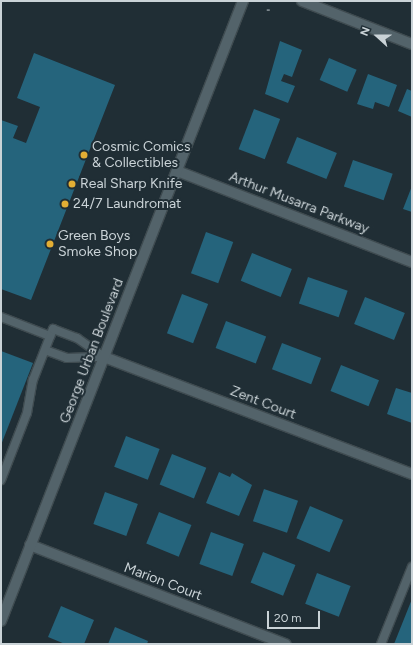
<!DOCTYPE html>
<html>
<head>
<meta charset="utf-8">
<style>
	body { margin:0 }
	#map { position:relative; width:413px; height:645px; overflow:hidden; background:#202e35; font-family:Figtree,sans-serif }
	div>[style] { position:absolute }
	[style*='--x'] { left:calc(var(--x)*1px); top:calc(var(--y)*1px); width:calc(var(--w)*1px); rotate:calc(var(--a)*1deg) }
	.building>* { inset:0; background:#25647c; transform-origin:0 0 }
	.path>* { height:2.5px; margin-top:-1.25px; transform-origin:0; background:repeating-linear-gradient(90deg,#7b868c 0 4px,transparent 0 6px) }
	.roads { filter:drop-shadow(1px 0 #3f4b50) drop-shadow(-1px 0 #3f4b50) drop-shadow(0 1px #3f4b50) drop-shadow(0 -1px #3f4b50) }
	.lane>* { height:8px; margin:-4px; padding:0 4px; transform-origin:4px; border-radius:4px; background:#53636a }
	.street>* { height:10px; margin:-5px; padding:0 5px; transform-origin:5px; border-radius:5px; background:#53636a }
	.secondary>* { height:10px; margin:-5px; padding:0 5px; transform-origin:5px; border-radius:5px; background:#53636a }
	.dots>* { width:11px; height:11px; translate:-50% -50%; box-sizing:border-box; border:2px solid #202e35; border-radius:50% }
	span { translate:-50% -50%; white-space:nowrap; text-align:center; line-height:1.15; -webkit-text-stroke:4px #202e35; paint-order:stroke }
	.poi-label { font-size:14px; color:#cad3d7 }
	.left { translate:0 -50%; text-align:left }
	.street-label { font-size:14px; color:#cad3d7 }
	.frame { position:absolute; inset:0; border:2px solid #cad3d7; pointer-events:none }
	.north { position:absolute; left:357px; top:16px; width:40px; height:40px; -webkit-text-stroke:3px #202e35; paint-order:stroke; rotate:291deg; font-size:11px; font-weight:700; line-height:16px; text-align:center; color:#cad3d7 }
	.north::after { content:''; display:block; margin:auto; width:14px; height:18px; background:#cad3d7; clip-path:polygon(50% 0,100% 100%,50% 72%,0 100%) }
	.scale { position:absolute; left:267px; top:611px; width:53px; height:18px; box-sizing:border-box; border:2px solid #cad3d7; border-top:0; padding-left:5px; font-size:12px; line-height:14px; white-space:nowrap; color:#cad3d7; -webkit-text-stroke:3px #202e35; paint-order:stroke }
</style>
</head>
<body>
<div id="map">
	<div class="building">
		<i style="clip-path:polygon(280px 41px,302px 50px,292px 77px,284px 74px,281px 81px,295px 86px,288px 103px,265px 94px)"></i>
		<i style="clip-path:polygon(34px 53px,115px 85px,31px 300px,1px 289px,1px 120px,18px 126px,13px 138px,26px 143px,40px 107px,17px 98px)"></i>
		<i style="left:329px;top:58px;width:30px;height:24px;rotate:23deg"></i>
		<i style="clip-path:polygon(368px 74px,397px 85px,389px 107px,375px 102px,373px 109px,357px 104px)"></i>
		<i style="clip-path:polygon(407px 89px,412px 91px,412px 117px,398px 111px)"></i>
		<i style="left:254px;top:109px;width:28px;height:43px;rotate:21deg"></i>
		<i style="left:297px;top:137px;width:43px;height:28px;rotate:22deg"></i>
		<i style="left:353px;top:160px;width:42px;height:28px;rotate:19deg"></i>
		<i style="clip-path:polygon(412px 186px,412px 212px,403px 209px)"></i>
		<i style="left:206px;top:232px;width:29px;height:44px;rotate:20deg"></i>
		<i style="left:252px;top:253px;width:43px;height:30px;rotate:22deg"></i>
		<i style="left:308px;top:277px;width:42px;height:28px;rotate:19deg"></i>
		<i style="left:182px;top:294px;width:28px;height:42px;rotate:21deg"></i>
		<i style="left:365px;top:297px;width:43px;height:29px;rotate:22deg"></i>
		<i style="left:226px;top:321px;width:43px;height:29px;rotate:21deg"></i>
		<i style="left:282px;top:343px;width:42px;height:28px;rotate:21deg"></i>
		<i style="clip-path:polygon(1px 351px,33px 363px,1px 445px)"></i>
		<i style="left:341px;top:365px;width:41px;height:28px;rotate:22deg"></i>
		<i style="clip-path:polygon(396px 388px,412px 393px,412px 423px,387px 414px)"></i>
		<i style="left:126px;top:436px;width:36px;height:33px;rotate:21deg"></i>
		<i style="left:172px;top:454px;width:37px;height:33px;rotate:22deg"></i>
		<i style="clip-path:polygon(219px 472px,230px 477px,232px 473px,252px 485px,239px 516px,206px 503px)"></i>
		<i style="left:264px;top:489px;width:36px;height:34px;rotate:19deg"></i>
		<i style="left:105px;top:492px;width:35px;height:34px;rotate:20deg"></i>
		<i style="left:310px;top:506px;width:36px;height:35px;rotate:23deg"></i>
		<i style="left:159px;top:512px;width:35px;height:34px;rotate:22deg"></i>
		<i style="left:211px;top:532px;width:35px;height:34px;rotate:20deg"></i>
		<i style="left:263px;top:552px;width:35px;height:33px;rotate:22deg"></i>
		<i style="left:317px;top:573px;width:36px;height:33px;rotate:21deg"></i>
		<i style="clip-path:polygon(412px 599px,412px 644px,394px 644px)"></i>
		<i style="clip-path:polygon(61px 606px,94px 620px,84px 644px,65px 644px,48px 637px)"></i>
		<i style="clip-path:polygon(115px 627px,148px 641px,147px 644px,108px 644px)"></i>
	</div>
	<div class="path">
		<i style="--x:268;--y:11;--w:2;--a:-90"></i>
	</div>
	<div class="roads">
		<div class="lane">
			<i style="--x:1;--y:317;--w:53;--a:21.2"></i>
			<i style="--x:45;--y:350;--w:23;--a:20"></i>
			<i style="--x:67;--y:358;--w:37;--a:-2"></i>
			<i style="--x:1;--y:480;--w:72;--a:-68.8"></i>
			<i style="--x:27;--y:413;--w:34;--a:-80"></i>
			<i style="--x:33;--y:380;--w:55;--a:-68.6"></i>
			<i style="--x:53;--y:329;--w:26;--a:21"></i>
			<i style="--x:77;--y:338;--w:33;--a:35"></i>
			<i style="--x:381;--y:644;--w:83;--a:-68.1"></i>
		</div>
		<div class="street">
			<i style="--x:302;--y:1;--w:118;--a:21.4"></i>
			<i style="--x:177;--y:171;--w:252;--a:21.2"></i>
			<i style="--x:104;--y:357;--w:329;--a:20.8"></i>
			<i style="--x:30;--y:545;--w:274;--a:21.2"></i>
		</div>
		<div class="secondary">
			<i style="--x:1;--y:621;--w:666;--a:-68.68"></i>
		</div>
	</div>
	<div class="dots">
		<i style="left:84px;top:155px;background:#e3ae34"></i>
		<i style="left:72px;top:184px;background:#e3ae34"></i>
		<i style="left:65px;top:204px;background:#e3ae34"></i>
		<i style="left:50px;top:244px;background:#e3ae34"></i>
	</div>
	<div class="poi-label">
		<span class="left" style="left:92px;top:155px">Cosmic Comics<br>&amp; Collectibles</span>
		<span class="left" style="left:80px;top:184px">Real Sharp Knife</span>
		<span class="left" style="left:73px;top:204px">24/7 Laundromat</span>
		<span class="left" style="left:58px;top:244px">Green Boys<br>Smoke Shop</span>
	</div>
	<div class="street-label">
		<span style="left:299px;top:203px;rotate:21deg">Arthur Musarra Parkway</span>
		<span style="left:92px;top:351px;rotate:-69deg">George Urban Boulevard</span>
		<span style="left:263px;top:403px;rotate:21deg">Zent Court</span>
		<span style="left:163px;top:582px;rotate:21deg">Marion Court</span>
	</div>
	<div class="frame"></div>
	<div class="north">N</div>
	<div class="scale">20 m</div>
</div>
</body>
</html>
